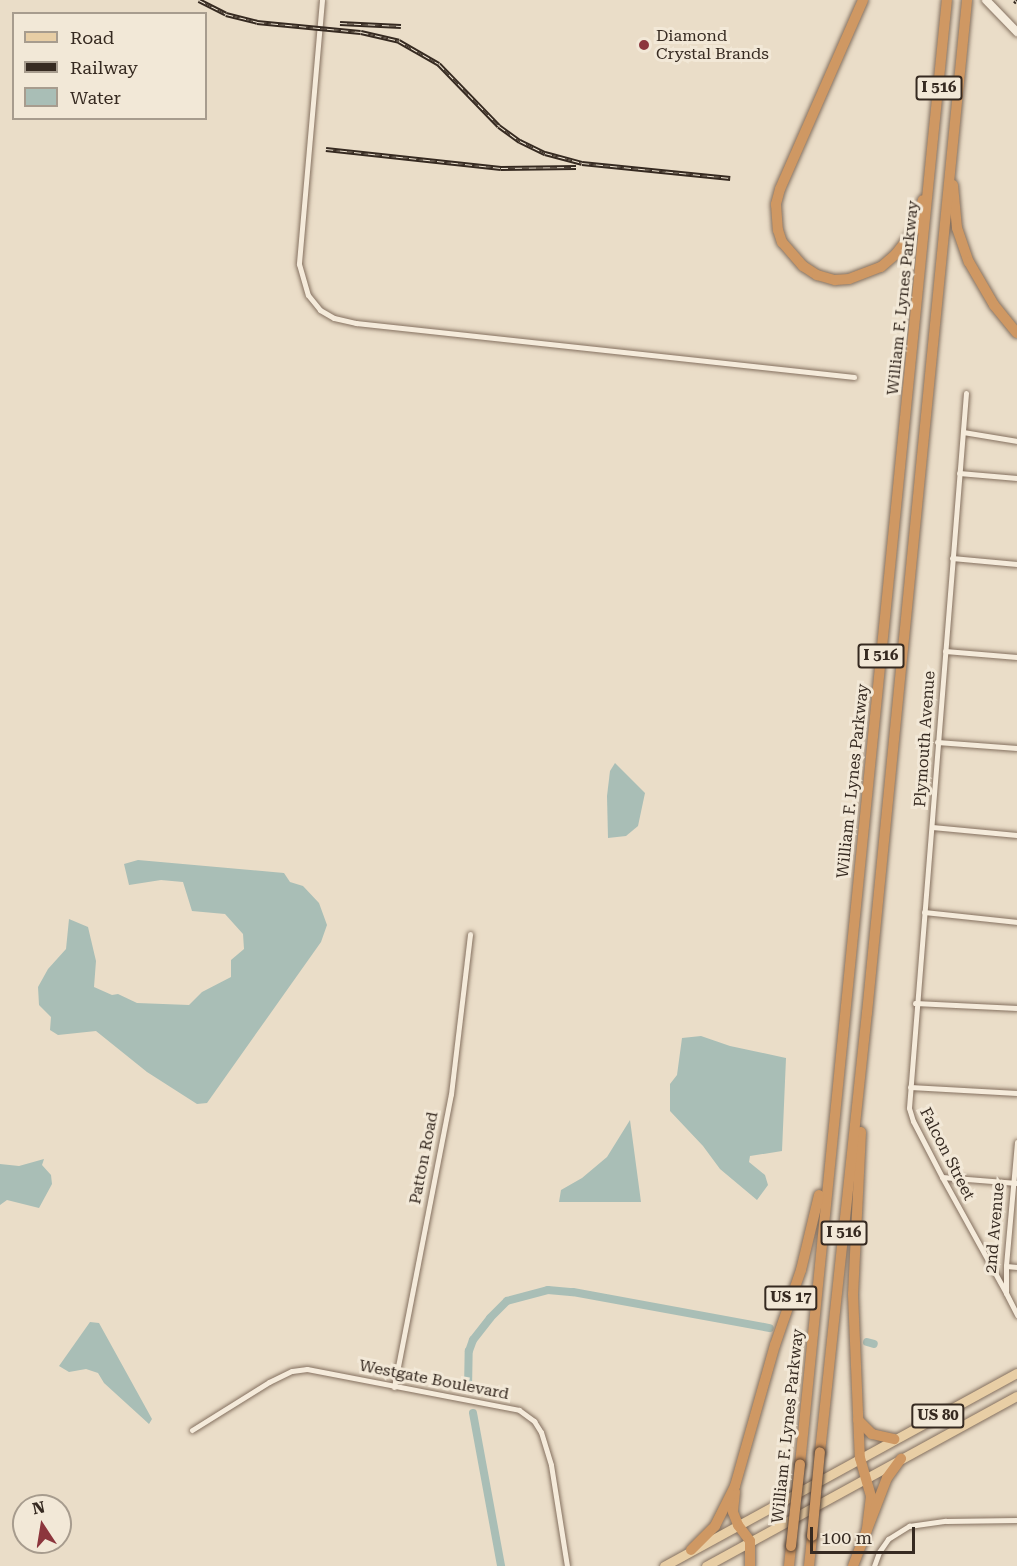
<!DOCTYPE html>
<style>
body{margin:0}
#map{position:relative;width:1017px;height:1566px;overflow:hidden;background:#eaddc8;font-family:"Roboto Serif",serif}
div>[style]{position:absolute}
.water>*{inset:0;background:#a9beb6}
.canal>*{height:8px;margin:-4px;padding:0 4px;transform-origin:4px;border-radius:4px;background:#a9beb6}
.roads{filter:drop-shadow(0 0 2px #84705f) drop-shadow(0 0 2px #84705f)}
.street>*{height:5px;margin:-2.5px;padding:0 2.5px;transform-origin:2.5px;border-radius:2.5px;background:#f5ebdb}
.secondary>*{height:8px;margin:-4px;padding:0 4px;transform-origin:4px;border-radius:4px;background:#f5ebdb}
.primary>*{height:9px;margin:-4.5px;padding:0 4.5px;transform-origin:4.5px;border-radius:4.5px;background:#e8cea5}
.highway>*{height:10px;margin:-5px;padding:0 5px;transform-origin:5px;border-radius:5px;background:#cf9863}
.rail>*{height:4.5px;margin-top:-2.25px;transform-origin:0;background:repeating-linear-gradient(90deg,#f2e8d7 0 7px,#362a21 0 14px);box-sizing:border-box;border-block:2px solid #362a21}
.bridges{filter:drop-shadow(0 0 2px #523f33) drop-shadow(0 0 2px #523f33)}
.highway-bridge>*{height:10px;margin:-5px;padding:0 5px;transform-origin:5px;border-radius:5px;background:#cf9863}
.dots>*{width:16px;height:16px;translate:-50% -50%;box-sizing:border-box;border:3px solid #f2e8d7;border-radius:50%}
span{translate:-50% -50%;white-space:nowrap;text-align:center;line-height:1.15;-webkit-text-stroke:6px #f2e8d7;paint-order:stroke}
.shield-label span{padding:2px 4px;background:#f2e8d7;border:2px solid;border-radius:4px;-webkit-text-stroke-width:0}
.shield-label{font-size:15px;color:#362a21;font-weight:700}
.poi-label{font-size:16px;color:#362a21}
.left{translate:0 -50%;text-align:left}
.street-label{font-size:16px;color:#362a21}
.legend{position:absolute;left:12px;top:12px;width:195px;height:108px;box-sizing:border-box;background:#f2e8d7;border:2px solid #a79c8e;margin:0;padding:8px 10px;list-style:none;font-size:18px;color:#362a21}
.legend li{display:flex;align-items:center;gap:12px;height:30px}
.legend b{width:30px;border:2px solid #a79c8e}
.north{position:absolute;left:12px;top:1494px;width:60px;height:60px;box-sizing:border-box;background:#f2e8d7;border:2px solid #a79c8e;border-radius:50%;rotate:348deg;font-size:16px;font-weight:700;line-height:24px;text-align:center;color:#362a21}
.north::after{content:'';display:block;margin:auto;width:21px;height:27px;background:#8c363d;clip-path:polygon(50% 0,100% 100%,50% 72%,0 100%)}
.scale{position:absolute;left:810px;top:1527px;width:105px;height:27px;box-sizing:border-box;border:3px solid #362a21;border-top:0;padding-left:8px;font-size:18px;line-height:21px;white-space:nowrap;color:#362a21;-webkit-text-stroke:4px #f2e8d7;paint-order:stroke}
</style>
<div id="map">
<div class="water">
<i style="clip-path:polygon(615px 763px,645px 793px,638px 826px,626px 836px,608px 838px,607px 796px,610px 771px)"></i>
<i style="clip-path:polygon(138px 860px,284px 873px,290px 882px,303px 886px,319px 903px,327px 925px,321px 942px,207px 1103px,197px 1104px,147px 1072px,96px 1031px,58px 1035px,50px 1030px,51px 1017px,39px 1005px,38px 987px,48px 969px,66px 949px,69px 919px,88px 927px,96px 961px,94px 987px,112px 995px,118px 994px,137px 1003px,189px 1005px,202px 992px,231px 977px,231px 960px,244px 949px,243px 934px,225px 914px,192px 911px,183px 882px,161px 880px,129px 885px,124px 864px)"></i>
<i style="clip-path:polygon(701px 1036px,730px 1046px,786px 1058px,782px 1151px,750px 1156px,749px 1162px,765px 1175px,768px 1185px,757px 1200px,720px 1169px,703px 1146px,670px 1111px,670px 1084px,677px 1075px,682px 1038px)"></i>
<i style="clip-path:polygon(630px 1120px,641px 1202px,559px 1202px,561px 1190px,582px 1178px,607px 1157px)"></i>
<i style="clip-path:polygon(44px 1159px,42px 1165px,51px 1175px,52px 1184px,39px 1208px,7px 1200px,0 1205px,0 1164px,19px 1166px)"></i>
<i style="clip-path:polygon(90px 1322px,99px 1323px,152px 1419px,149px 1424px,104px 1383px,98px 1373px,86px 1369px,69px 1372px,59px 1366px)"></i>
</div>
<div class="canal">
<i style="left:867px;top:1342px;width:7px;rotate:16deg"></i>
<i style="left:468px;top:1390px;width:39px;rotate:-89deg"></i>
<i style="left:469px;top:1351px;width:12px;rotate:-70deg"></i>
<i style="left:473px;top:1340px;width:28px;rotate:-52deg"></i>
<i style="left:490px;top:1318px;width:24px;rotate:-45deg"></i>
<i style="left:507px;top:1301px;width:42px;rotate:-15deg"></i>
<i style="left:548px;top:1290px;width:25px;rotate:5deg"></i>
<i style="left:573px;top:1292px;width:200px;rotate:10.4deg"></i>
<i style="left:473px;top:1413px;width:156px;rotate:79.6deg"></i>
</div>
<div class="roads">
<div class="street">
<i style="left:322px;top:0;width:265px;rotate:95deg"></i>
<i style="left:299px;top:264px;width:32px;rotate:74deg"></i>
<i style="left:308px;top:295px;width:19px;rotate:51deg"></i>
<i style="left:320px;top:310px;width:16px;rotate:30deg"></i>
<i style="left:334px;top:318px;width:23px;rotate:13deg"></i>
<i style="left:356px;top:323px;width:501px;rotate:6.19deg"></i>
<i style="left:966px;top:393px;width:717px;rotate:94.56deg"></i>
<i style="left:909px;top:1108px;width:14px;rotate:73deg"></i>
<i style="left:913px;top:1121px;width:63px;rotate:62.6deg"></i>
<i style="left:942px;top:1177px;width:132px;rotate:61.1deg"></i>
<i style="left:963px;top:432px;width:55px;rotate:9.5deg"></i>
<i style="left:959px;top:473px;width:58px;rotate:4.9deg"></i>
<i style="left:952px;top:558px;width:65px;rotate:5.3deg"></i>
<i style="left:945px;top:651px;width:72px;rotate:4.8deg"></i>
<i style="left:937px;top:742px;width:80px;rotate:4.3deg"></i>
<i style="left:932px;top:827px;width:85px;rotate:5.4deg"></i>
<i style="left:924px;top:912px;width:94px;rotate:6.1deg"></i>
<i style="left:915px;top:1003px;width:102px;rotate:2.8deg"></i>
<i style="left:910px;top:1087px;width:107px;rotate:3.2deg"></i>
<i style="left:1017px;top:1142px;width:124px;rotate:95.1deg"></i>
<i style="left:1006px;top:1266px;width:27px;rotate:90deg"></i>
<i style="left:1006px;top:1293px;width:25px;rotate:63deg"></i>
<i style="left:942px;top:1177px;width:75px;rotate:4.6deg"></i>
<i style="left:1006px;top:1266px;width:11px;rotate:5deg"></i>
<i style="left:394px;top:1387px;width:298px;rotate:-79deg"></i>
<i style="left:451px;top:1094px;width:161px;rotate:-83.2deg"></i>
<i style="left:192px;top:1430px;width:91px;rotate:-31.9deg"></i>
<i style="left:269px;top:1382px;width:25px;rotate:-26deg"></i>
<i style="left:292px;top:1371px;width:15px;rotate:-8deg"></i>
<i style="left:307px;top:1369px;width:216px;rotate:10.9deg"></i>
<i style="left:519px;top:1410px;width:19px;rotate:36deg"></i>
<i style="left:534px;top:1421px;width:13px;rotate:58deg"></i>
<i style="left:541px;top:1432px;width:34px;rotate:73deg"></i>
<i style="left:551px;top:1465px;width:102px;rotate:81deg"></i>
<i style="left:874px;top:1566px;width:15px;rotate:-70deg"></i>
<i style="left:879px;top:1552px;width:16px;rotate:-55deg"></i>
<i style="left:888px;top:1539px;width:25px;rotate:-32deg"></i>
<i style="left:909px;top:1526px;width:37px;rotate:-8deg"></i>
<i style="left:946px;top:1521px;width:71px;rotate:-0.8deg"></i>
</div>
<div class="secondary">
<i style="left:986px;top:0;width:45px;rotate:45.9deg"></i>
</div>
<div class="primary">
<i style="left:664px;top:1566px;width:402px;rotate:-28.7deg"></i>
<i style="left:706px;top:1566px;width:354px;rotate:-28.7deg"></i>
</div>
<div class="highway">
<i style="left:863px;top:0;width:206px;rotate:113.7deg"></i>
<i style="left:780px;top:189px;width:16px;rotate:105deg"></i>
<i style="left:776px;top:204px;width:26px;rotate:86deg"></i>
<i style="left:778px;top:230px;width:13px;rotate:72deg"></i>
<i style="left:782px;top:242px;width:32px;rotate:49deg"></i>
<i style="left:803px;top:266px;width:17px;rotate:33deg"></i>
<i style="left:817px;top:275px;width:19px;rotate:16deg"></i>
<i style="left:835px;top:280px;width:14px;rotate:-4deg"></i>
<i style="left:849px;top:279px;width:34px;rotate:-21deg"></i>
<i style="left:881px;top:267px;width:18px;rotate:-41deg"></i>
<i style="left:895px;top:255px;width:31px;rotate:-52deg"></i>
<i style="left:914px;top:231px;width:32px;rotate:-74deg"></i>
<i style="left:953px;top:185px;width:43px;rotate:84.7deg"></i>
<i style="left:957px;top:228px;width:36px;rotate:71deg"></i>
<i style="left:969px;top:262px;width:50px;rotate:59.8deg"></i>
<i style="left:994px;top:305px;width:36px;rotate:51deg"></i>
<i style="left:861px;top:1132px;width:162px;rotate:92.8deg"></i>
<i style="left:853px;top:1294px;width:164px;rotate:87.6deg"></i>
<i style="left:860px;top:1458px;width:40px;rotate:74deg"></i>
<i style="left:871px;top:1496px;width:35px;rotate:97deg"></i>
<i style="left:858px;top:1420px;width:20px;rotate:45deg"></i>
<i style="left:872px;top:1434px;width:23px;rotate:13deg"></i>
<i style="left:820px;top:1452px;width:442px;rotate:-83.9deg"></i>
<i style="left:867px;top:1013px;width:1018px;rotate:-84.36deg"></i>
<i style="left:800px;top:1464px;width:1471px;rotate:-84.27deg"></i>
<i style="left:735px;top:1492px;width:20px;rotate:96deg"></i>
<i style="left:733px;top:1512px;width:14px;rotate:69deg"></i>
<i style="left:738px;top:1525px;width:20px;rotate:53deg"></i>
<i style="left:750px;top:1541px;width:25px;rotate:90deg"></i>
<i style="left:691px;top:1550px;width:34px;rotate:-45deg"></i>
<i style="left:715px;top:1526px;width:45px;rotate:-63.4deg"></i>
<i style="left:735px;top:1486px;width:147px;rotate:-74.2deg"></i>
<i style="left:775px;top:1345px;width:79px;rotate:-70.9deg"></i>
<i style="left:801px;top:1270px;width:77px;rotate:-76.5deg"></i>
<i style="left:789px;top:1566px;width:20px;rotate:-84deg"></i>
<i style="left:809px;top:1566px;width:30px;rotate:-84deg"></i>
<i style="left:853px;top:1566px;width:94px;rotate:-68.9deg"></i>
<i style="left:887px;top:1478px;width:24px;rotate:-54deg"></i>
</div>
</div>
<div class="rail">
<i style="left:199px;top:0;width:30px;rotate:27deg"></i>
<i style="left:226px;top:14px;width:32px;rotate:14deg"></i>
<i style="left:257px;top:22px;width:104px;rotate:5.5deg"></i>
<i style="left:361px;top:32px;width:39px;rotate:13deg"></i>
<i style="left:399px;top:41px;width:46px;rotate:29.9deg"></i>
<i style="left:439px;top:64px;width:86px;rotate:45.9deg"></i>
<i style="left:499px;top:126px;width:26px;rotate:36deg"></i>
<i style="left:520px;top:141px;width:28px;rotate:26deg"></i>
<i style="left:545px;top:153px;width:38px;rotate:15deg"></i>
<i style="left:582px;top:163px;width:149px;rotate:5.8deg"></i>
<i style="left:1015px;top:0;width:3px;rotate:45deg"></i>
<i style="left:340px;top:23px;width:61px;rotate:2.8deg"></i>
<i style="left:326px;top:149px;width:176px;rotate:6.2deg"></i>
<i style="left:501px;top:168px;width:75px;rotate:-0.8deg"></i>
</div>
<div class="bridges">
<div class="highway-bridge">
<i style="left:812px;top:1536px;width:84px;rotate:-84.6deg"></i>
<i style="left:791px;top:1546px;width:82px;rotate:-83.7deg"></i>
</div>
</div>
<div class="dots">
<i style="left:644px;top:45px;background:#8c363d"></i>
</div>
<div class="shield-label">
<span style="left:939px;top:88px">I 516</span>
<span style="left:881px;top:656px">I 516</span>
<span style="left:844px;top:1233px">I 516</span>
<span style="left:791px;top:1298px">US 17</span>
<span style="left:938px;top:1416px">US 80</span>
</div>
<div class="poi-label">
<span class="left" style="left:656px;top:45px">Diamond<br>Crystal Brands</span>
</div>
<div class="street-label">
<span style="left:903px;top:298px;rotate:-84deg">William F. Lynes Parkway</span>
<span style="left:925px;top:739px;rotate:-86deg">Plymouth Avenue</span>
<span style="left:853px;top:781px;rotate:-84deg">William F. Lynes Parkway</span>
<span style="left:947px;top:1154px;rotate:63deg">Falcon Street</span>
<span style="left:424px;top:1158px;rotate:-79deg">Patton Road</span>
<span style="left:995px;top:1228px;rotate:-85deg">2nd Avenue</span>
<span style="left:434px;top:1380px;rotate:11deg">Westgate Boulevard</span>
<span style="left:788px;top:1426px;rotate:-84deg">William F. Lynes Parkway</span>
</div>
<ul class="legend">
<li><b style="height:8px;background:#e8cea5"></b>Road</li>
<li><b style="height:8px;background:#362a21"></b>Railway</li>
<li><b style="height:16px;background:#a9beb6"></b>Water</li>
</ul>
<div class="north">N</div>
<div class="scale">100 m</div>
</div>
